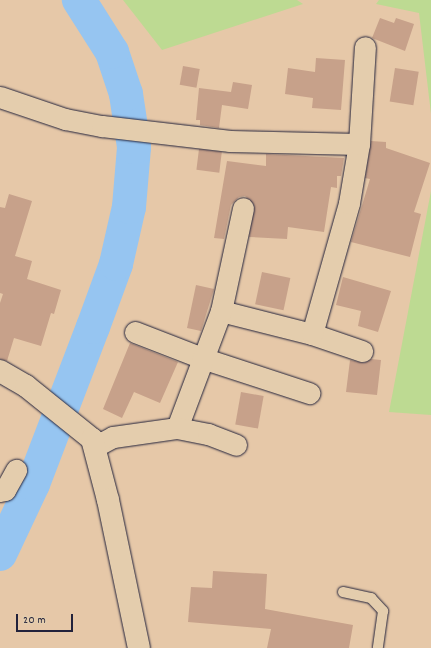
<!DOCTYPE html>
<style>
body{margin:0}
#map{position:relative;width:431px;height:648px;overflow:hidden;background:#e6c8a8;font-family:Dekko,sans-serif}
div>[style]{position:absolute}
.green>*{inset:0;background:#bdda92}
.river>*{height:34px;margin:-17px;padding:0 17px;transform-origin:17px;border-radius:17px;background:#96c5f1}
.building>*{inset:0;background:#c7a18a;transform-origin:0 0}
.roads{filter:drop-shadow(0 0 1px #22223b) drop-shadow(0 0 1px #22223b)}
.service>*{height:10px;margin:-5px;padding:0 5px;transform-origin:5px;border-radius:5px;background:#e4cdad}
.minor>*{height:21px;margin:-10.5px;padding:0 10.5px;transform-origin:10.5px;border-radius:10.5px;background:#e4cdad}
.tertiary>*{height:22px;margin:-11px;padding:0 11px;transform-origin:11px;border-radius:11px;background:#e4cdad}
span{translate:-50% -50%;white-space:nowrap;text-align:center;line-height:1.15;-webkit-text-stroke:3px #e4cdad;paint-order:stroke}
.scale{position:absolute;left:16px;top:614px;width:57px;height:18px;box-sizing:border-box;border:2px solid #22223b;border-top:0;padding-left:5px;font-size:12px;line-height:14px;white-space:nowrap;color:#22223b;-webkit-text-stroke:3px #e4cdad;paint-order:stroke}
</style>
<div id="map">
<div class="green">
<i style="clip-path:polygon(123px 0,297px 0,303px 4px,162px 50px)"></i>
<i style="clip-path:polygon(379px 0,431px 0,431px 114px,419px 13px,376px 4px)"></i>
<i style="clip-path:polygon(431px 191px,431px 415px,389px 412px)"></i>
</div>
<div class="river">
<i style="left:0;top:554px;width:77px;rotate:-64.8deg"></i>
<i style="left:33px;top:484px;width:168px;rotate:-69.1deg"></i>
<i style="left:93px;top:327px;width:67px;rotate:-69.9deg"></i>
<i style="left:116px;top:264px;width:58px;rotate:-77.2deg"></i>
<i style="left:129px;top:207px;width:60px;rotate:-85.2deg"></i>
<i style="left:134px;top:147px;width:54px;rotate:-98.6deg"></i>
<i style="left:126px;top:94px;width:44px;rotate:-108.4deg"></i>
<i style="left:112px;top:52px;width:62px;rotate:-122.4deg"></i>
</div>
<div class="building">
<i style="clip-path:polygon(380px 18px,394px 23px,396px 18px,414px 24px,405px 51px,372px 38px)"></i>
<i style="clip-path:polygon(316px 58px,345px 60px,341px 110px,312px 108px,313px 98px,285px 94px,288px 68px,315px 72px)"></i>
<i style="left:183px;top:66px;width:17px;height:19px;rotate:10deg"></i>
<i style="left:395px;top:68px;width:24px;height:34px;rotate:9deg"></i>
<i style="clip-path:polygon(233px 82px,252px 85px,248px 109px,222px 105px,219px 128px,200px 125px,200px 120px,196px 120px,199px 88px,231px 92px)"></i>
<i style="clip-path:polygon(371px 141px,386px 142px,386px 148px,430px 163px,414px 212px,421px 214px,410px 257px,351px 242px,370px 179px,365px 178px)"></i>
<i style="left:199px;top:149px;width:23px;height:21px;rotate:7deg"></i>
<i style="clip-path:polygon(266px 154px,344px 158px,341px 176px,337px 176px,337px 188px,331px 187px,324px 232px,288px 227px,287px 239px,249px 237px,254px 205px,245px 196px,239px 197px,231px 205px,224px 239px,214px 238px,227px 161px,266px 166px)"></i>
<i style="clip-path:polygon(9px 194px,32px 201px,15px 256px,32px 261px,27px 279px,61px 290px,54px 314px,51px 313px,41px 346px,14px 338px,7px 361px,0 359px,0 303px,3px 294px,0 293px,0 207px,5px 208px)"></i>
<i style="left:262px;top:272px;width:29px;height:33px;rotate:12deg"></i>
<i style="clip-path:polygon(343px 277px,391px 291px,378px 332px,358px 326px,361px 311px,336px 305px)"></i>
<i style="clip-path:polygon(196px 285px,214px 289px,201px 331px,187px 328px)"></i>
<i style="clip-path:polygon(130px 343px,178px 362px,160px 403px,134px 392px,122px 418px,103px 409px)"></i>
<i style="clip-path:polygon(371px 359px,381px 360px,377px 395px,346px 392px,350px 360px,364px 363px)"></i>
<i style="left:241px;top:392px;width:23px;height:33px;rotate:10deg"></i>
<i style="clip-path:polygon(213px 571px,267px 574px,265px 609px,353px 625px,349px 648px,267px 648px,271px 629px,188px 622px,191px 587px,212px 588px)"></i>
</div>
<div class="roads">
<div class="service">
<i style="left:343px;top:592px;width:29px;rotate:12deg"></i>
<i style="left:371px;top:598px;width:18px;rotate:47deg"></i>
<i style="left:383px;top:611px;width:37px;rotate:98deg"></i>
</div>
<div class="minor">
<i style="left:0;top:97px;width:69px;rotate:18.7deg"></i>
<i style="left:65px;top:119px;width:38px;rotate:11deg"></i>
<i style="left:102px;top:126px;width:129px;rotate:6.7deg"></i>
<i style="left:230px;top:141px;width:129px;rotate:1.3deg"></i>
<i style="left:221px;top:311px;width:94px;rotate:14.2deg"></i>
<i style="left:312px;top:334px;width:53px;rotate:18.8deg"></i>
<i style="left:135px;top:332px;width:72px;rotate:21.2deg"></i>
<i style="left:202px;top:358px;width:113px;rotate:18.1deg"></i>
<i style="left:312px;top:334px;width:136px;rotate:-74.2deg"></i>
<i style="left:349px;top:203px;width:60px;rotate:-80.4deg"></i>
<i style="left:359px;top:144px;width:97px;rotate:-86.5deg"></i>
<i style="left:177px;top:428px;width:125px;rotate:-69.4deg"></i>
<i style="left:221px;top:311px;width:105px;rotate:-77.9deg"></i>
<i style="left:96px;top:446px;width:19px;rotate:-28deg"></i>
<i style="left:113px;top:437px;width:65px;rotate:-8deg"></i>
<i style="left:177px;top:428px;width:32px;rotate:11deg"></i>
<i style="left:208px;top:434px;width:30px;rotate:21deg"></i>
<i style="left:0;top:491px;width:5px;rotate:-11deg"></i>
<i style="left:5px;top:490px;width:23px;rotate:-61deg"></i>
</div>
<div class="tertiary">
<i style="left:0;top:371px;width:30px;rotate:30deg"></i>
<i style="left:26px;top:386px;width:85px;rotate:38.8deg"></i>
<i style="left:92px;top:439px;width:63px;rotate:75.3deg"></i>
<i style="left:108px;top:500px;width:151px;rotate:78.2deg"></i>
</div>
</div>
<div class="scale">20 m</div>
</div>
